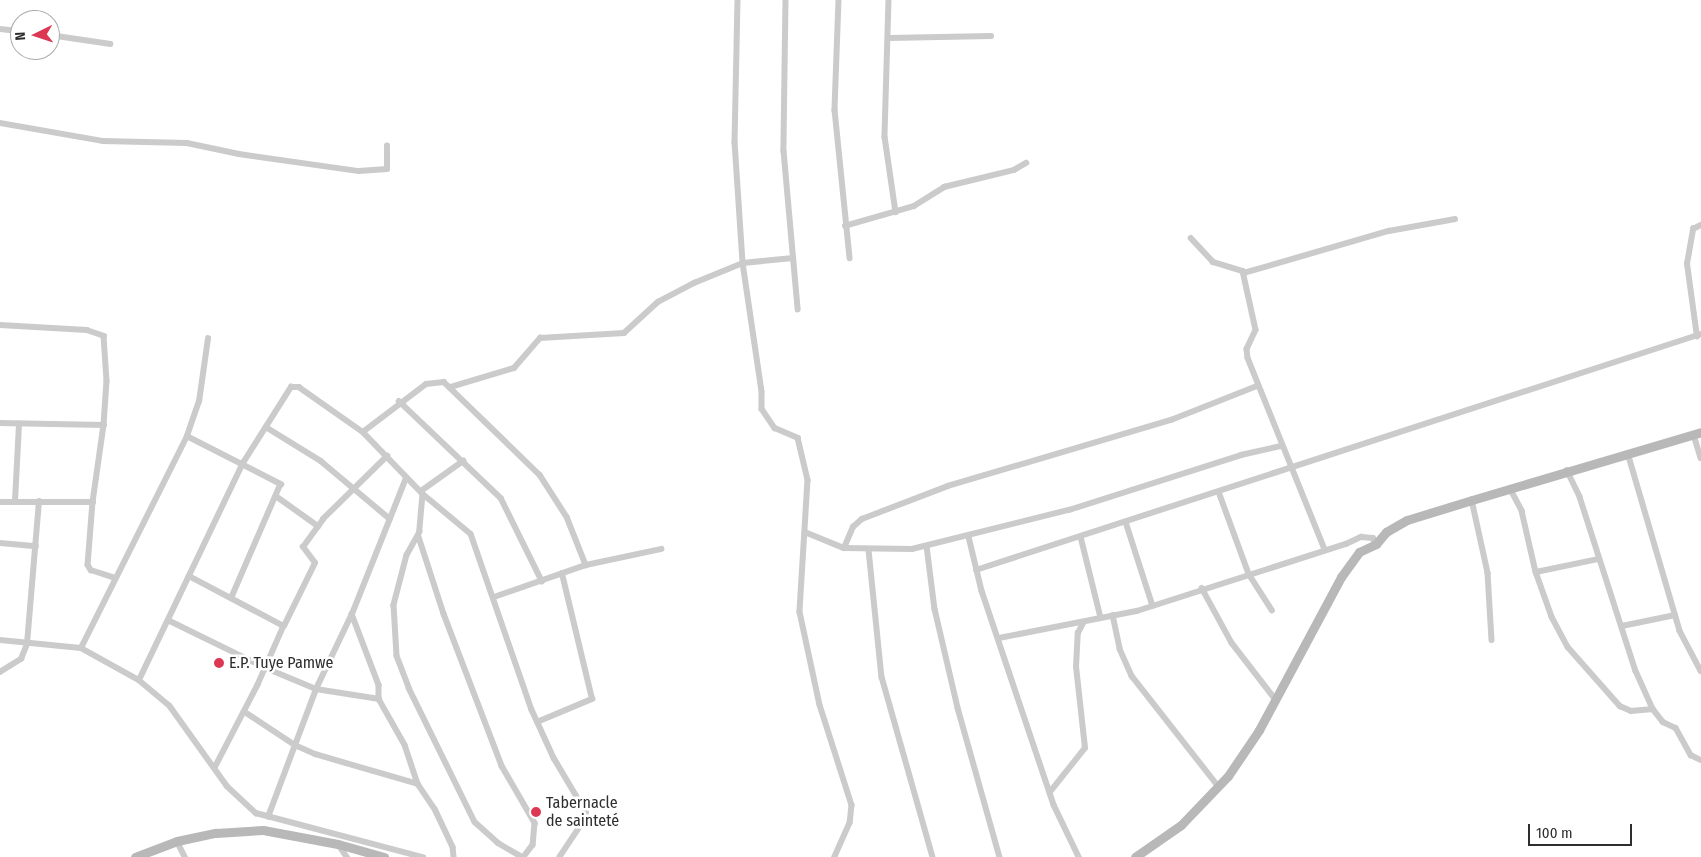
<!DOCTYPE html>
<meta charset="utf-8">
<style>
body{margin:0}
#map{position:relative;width:1701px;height:857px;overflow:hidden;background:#fff;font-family:"Fira Sans Condensed",sans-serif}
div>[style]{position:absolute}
.street>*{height:5.5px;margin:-2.75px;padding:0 2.75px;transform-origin:2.75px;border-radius:2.75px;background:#cbcbcb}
.secondary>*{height:9px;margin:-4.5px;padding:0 4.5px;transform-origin:4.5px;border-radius:4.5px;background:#b8b8b8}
.dots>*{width:14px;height:14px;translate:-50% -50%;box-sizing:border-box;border:2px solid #fff;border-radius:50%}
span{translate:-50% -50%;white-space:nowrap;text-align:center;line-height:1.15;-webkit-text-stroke:5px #fff;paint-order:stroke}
.poi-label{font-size:16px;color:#2e2e2e}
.left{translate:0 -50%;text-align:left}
.north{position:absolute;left:10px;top:10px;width:50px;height:50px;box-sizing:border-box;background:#fff;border:1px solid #ababab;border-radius:50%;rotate:266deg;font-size:14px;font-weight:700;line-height:20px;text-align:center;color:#2e2e2e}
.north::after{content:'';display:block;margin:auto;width:18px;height:22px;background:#dc3854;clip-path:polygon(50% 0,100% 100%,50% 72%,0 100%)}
.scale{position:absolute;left:1528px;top:824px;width:104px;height:22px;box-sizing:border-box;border:2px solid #2e2e2e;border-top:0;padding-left:6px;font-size:15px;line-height:18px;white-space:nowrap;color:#2e2e2e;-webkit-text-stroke:4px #fff;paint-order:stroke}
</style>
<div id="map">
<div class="street">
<i style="left:738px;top:0;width:142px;rotate:91.2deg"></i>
<i style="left:735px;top:142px;width:121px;rotate:86.2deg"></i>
<i style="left:743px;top:263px;width:130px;rotate:81.6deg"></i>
<i style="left:762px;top:392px;width:17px;rotate:90deg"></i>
<i style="left:762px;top:409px;width:23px;rotate:56deg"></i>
<i style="left:775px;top:428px;width:25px;rotate:23deg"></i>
<i style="left:798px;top:438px;width:43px;rotate:76.6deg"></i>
<i style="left:808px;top:480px;width:132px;rotate:93.5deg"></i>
<i style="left:800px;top:612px;width:95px;rotate:77.9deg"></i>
<i style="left:820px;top:705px;width:105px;rotate:72.3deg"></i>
<i style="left:852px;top:805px;width:18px;rotate:96deg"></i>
<i style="left:850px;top:823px;width:37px;rotate:114deg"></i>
<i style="left:786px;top:0;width:151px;rotate:90.8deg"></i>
<i style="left:784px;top:151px;width:159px;rotate:84.9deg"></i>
<i style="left:839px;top:0;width:110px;rotate:92.1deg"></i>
<i style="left:835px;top:110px;width:149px;rotate:84.2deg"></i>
<i style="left:889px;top:0;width:137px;rotate:91.7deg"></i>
<i style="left:885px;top:137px;width:76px;rotate:81.7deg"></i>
<i style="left:0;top:29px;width:20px;rotate:6deg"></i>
<i style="left:50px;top:35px;width:61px;rotate:8.5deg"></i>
<i style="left:889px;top:38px;width:102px;rotate:-1.1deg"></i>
<i style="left:0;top:123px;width:105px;rotate:9.9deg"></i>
<i style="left:103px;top:141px;width:84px;rotate:1.4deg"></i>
<i style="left:187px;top:143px;width:53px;rotate:11.9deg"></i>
<i style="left:239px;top:154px;width:121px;rotate:8.1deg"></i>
<i style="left:359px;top:171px;width:28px;rotate:-4deg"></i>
<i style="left:387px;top:169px;width:23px;rotate:-90deg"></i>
<i style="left:845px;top:226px;width:72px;rotate:-16.2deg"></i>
<i style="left:914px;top:206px;width:36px;rotate:-32deg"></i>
<i style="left:944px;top:187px;width:72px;rotate:-13.7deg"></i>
<i style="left:1014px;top:170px;width:14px;rotate:-30deg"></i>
<i style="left:1191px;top:238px;width:33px;rotate:47deg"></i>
<i style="left:1213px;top:262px;width:31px;rotate:17deg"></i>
<i style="left:1243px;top:271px;width:60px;rotate:77.6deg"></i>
<i style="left:1256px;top:330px;width:21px;rotate:115deg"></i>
<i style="left:1247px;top:349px;width:9px;rotate:84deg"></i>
<i style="left:1248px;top:358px;width:207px;rotate:68.1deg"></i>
<i style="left:1244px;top:273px;width:151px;rotate:-16.2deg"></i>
<i style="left:1389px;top:231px;width:67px;rotate:-10.3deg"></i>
<i style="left:0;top:325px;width:87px;rotate:3.3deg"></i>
<i style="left:87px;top:330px;width:18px;rotate:19deg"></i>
<i style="left:104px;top:336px;width:45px;rotate:86.2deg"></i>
<i style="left:107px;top:381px;width:44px;rotate:93.9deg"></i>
<i style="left:104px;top:425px;width:78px;rotate:98.1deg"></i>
<i style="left:93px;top:502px;width:63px;rotate:94.5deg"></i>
<i style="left:88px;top:565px;width:6px;rotate:59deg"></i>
<i style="left:91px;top:570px;width:25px;rotate:18deg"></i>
<i style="left:1697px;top:337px;width:74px;rotate:-97.8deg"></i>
<i style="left:1687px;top:264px;width:36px;rotate:-80deg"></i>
<i style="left:1693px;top:229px;width:9px;rotate:-27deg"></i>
<i style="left:451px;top:387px;width:66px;rotate:-16.8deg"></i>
<i style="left:514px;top:368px;width:40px;rotate:-49deg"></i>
<i style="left:540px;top:338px;width:84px;rotate:-3.4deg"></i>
<i style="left:624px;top:333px;width:46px;rotate:-42.4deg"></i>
<i style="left:658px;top:302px;width:41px;rotate:-27.8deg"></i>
<i style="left:694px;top:283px;width:53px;rotate:-22.2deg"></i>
<i style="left:743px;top:263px;width:50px;rotate:-5.7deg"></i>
<i style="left:399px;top:401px;width:141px;rotate:43.6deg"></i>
<i style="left:501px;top:498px;width:93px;rotate:63.7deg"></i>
<i style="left:0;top:423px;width:104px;rotate:1.1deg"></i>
<i style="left:266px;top:427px;width:65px;rotate:31.7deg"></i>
<i style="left:321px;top:461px;width:90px;rotate:40deg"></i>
<i style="left:363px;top:432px;width:79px;rotate:-37.3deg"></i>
<i style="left:426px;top:384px;width:18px;rotate:-6deg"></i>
<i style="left:444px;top:382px;width:134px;rotate:44.1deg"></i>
<i style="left:540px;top:475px;width:50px;rotate:57.3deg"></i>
<i style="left:567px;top:517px;width:52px;rotate:68.4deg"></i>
<i style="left:1694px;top:435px;width:24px;rotate:73deg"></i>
<i style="left:187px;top:436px;width:106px;rotate:27.1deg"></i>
<i style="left:281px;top:484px;width:123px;rotate:113.4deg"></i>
<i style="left:1628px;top:453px;width:185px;rotate:73.7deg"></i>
<i style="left:1680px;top:631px;width:45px;rotate:62.3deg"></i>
<i style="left:1567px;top:470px;width:30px;rotate:64deg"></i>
<i style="left:1580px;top:497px;width:183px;rotate:72.2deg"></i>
<i style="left:1636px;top:671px;width:42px;rotate:65.9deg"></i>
<i style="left:1653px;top:709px;width:16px;rotate:52deg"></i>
<i style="left:1663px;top:722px;width:14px;rotate:25deg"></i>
<i style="left:1676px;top:728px;width:31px;rotate:61deg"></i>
<i style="left:1691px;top:755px;width:11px;rotate:27deg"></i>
<i style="left:1510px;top:488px;width:26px;rotate:62deg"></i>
<i style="left:1522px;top:511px;width:63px;rotate:77.1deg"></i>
<i style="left:1536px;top:572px;width:48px;rotate:70.4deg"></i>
<i style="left:1552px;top:617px;width:34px;rotate:62deg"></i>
<i style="left:1568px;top:647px;width:79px;rotate:48.6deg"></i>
<i style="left:1620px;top:706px;width:12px;rotate:24deg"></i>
<i style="left:1631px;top:711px;width:22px;rotate:-5deg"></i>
<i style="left:421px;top:491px;width:52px;rotate:-35.5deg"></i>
<i style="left:1219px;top:492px;width:87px;rotate:69.9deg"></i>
<i style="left:1249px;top:574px;width:43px;rotate:57.4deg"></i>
<i style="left:423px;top:494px;width:38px;rotate:95deg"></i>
<i style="left:420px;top:532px;width:26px;rotate:119deg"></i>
<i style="left:407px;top:555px;width:52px;rotate:104.6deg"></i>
<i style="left:394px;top:605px;width:51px;rotate:86.6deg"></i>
<i style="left:397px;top:656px;width:34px;rotate:69deg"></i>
<i style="left:409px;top:688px;width:149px;rotate:63.8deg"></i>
<i style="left:475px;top:822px;width:31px;rotate:42deg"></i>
<i style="left:498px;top:843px;width:28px;rotate:30deg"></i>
<i style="left:276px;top:496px;width:52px;rotate:35.5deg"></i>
<i style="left:1472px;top:500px;width:75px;rotate:77.6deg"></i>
<i style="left:1488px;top:573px;width:67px;rotate:86.6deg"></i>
<i style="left:15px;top:501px;width:77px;rotate:-87deg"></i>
<i style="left:0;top:502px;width:93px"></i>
<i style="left:1126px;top:522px;width:88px;rotate:72.2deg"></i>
<i style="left:805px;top:532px;width:42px;rotate:22.3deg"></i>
<i style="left:844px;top:548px;width:68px;rotate:0.8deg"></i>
<i style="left:912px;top:549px;width:162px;rotate:-14deg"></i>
<i style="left:1069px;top:510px;width:181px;rotate:-17.7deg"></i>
<i style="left:1241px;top:455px;width:41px;rotate:-12.7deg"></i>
<i style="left:419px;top:537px;width:81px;rotate:72deg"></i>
<i style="left:444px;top:614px;width:163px;rotate:69.1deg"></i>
<i style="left:502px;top:766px;width:66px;rotate:59.9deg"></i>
<i style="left:535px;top:823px;width:22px;rotate:95deg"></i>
<i style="left:533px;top:845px;width:15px;rotate:127deg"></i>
<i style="left:969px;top:537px;width:56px;rotate:76.5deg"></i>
<i style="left:982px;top:591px;width:226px;rotate:71.4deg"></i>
<i style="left:1054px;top:805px;width:58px;rotate:64.3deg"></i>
<i style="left:1081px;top:537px;width:83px;rotate:76.1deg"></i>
<i style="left:0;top:543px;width:36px;rotate:5deg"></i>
<i style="left:927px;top:546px;width:64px;rotate:82.8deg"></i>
<i style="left:935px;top:609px;width:102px;rotate:76.9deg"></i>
<i style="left:958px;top:708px;width:155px;rotate:74.3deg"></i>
<i style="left:844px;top:548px;width:23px;rotate:-67deg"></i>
<i style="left:853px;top:527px;width:12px;rotate:-42deg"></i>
<i style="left:862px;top:519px;width:92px;rotate:-21deg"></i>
<i style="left:948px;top:486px;width:233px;rotate:-16.5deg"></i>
<i style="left:1171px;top:420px;width:92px;rotate:-21.6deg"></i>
<i style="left:869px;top:550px;width:128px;rotate:84.2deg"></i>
<i style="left:882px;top:677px;width:187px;rotate:74.2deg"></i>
<i style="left:976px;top:570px;width:762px;rotate:-18.03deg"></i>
<i style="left:1536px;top:572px;width:64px;rotate:-11.7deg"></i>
<i style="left:189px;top:576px;width:107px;rotate:27.8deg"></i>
<i style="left:284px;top:626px;width:64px;rotate:113.8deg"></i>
<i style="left:258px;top:685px;width:93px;rotate:117.4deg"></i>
<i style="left:1202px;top:588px;width:63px;rotate:61.4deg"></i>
<i style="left:1232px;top:643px;width:72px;rotate:52.3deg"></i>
<i style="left:494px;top:597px;width:97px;rotate:-19.2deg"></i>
<i style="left:586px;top:565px;width:77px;rotate:-12deg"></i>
<i style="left:352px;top:614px;width:76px;rotate:69.2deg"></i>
<i style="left:379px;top:685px;width:14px;rotate:90deg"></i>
<i style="left:379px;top:699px;width:53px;rotate:60.5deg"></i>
<i style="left:405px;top:745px;width:41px;rotate:71.6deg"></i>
<i style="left:418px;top:784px;width:30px;rotate:56deg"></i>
<i style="left:435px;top:809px;width:42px;rotate:64.7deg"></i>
<i style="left:453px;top:847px;width:10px;rotate:84deg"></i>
<i style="left:1113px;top:615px;width:35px;rotate:78deg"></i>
<i style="left:1120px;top:649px;width:30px;rotate:66deg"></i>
<i style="left:1132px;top:676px;width:141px;rotate:51.9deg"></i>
<i style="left:168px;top:620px;width:109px;rotate:26.1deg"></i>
<i style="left:266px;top:668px;width:54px;rotate:22.8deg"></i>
<i style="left:316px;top:689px;width:64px;rotate:9deg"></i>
<i style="left:284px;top:626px;width:70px;rotate:-63.8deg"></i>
<i style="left:315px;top:563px;width:20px;rotate:-127deg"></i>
<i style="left:303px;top:547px;width:34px;rotate:-54deg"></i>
<i style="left:323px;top:519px;width:90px;rotate:-44.5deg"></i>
<i style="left:1622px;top:626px;width:54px;rotate:-11.7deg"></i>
<i style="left:999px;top:638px;width:141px;rotate:-11.1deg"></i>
<i style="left:1137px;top:611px;width:219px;rotate:-17.8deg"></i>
<i style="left:1346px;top:544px;width:17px;rotate:-25deg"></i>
<i style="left:1361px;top:537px;width:12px;rotate:5deg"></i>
<i style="left:1373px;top:538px;width:7px;rotate:63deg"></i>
<i style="left:0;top:640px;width:81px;rotate:5.6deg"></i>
<i style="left:81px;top:648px;width:66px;rotate:28.9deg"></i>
<i style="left:139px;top:680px;width:40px;rotate:40deg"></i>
<i style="left:170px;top:706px;width:98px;rotate:54.5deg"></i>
<i style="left:227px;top:786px;width:40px;rotate:43deg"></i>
<i style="left:256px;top:813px;width:173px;rotate:14.8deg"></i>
<i style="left:81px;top:648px;width:237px;rotate:-63.4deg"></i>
<i style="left:187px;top:436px;width:36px;rotate:-71deg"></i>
<i style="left:199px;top:402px;width:64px;rotate:-81.9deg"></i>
<i style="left:0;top:672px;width:25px;rotate:-32deg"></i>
<i style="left:21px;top:659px;width:16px;rotate:-68deg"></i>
<i style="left:27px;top:644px;width:143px;rotate:-85.2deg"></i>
<i style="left:139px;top:680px;width:241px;rotate:-64.4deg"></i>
<i style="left:243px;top:463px;width:90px;rotate:-57.7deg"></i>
<i style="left:291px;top:387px;width:8px"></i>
<i style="left:299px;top:387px;width:78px;rotate:35.1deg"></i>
<i style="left:363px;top:432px;width:86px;rotate:45.9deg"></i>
<i style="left:423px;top:494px;width:62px;rotate:39.8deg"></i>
<i style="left:471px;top:534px;width:186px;rotate:70.9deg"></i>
<i style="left:532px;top:710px;width:53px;rotate:65.4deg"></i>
<i style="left:554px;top:758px;width:63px;rotate:59.3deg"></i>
<i style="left:586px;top:812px;width:9px;rotate:103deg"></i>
<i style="left:584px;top:821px;width:43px;rotate:123.7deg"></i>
<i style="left:245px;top:712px;width:60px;rotate:33.4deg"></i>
<i style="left:295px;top:745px;width:22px;rotate:24deg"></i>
<i style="left:315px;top:754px;width:107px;rotate:16.2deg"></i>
<i style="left:537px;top:722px;width:60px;rotate:-22.7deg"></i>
<i style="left:592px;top:699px;width:129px;rotate:-103.5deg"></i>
<i style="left:1050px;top:792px;width:56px;rotate:-51.5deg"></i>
<i style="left:1085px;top:748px;width:81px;rotate:-96.3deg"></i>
<i style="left:1076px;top:667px;width:34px;rotate:-87deg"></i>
<i style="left:1078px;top:633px;width:11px;rotate:-63deg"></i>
<i style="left:268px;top:817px;width:137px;rotate:-69.4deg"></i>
<i style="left:316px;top:689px;width:83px;rotate:-64.4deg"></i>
<i style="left:352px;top:614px;width:146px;rotate:-68.3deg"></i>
<i style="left:177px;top:841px;width:18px;rotate:63deg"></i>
<i style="left:338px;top:844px;width:16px;rotate:55deg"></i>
</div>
<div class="secondary">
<i style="left:135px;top:857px;width:45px;rotate:-20.9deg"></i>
<i style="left:177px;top:841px;width:40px;rotate:-12deg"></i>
<i style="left:216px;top:833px;width:47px;rotate:-3.7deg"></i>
<i style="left:263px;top:830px;width:76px;rotate:10.6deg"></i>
<i style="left:338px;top:844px;width:48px;rotate:15.8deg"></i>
<i style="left:1135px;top:857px;width:56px;rotate:-34.8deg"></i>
<i style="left:1181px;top:825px;width:68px;rotate:-46.2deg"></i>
<i style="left:1228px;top:776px;width:55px;rotate:-56deg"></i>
<i style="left:1259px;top:730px;width:174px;rotate:-61.8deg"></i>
<i style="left:1341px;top:577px;width:31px;rotate:-54deg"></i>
<i style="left:1359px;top:552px;width:19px;rotate:-25deg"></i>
<i style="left:1376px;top:544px;width:16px;rotate:-50deg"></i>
<i style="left:1386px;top:532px;width:24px;rotate:-30deg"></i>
<i style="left:1407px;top:520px;width:68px;rotate:-17.1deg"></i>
<i style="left:1472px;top:500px;width:239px;rotate:-16.5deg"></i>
</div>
<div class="dots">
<i style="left:219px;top:663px;background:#dc3854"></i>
<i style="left:536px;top:812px;background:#dc3854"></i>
</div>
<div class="poi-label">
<span class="left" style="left:229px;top:663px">E.P. Tuye Pamwe</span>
<span class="left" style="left:546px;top:812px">Tabernacle<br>de sainteté</span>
</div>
<div class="north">N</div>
<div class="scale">100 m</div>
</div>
